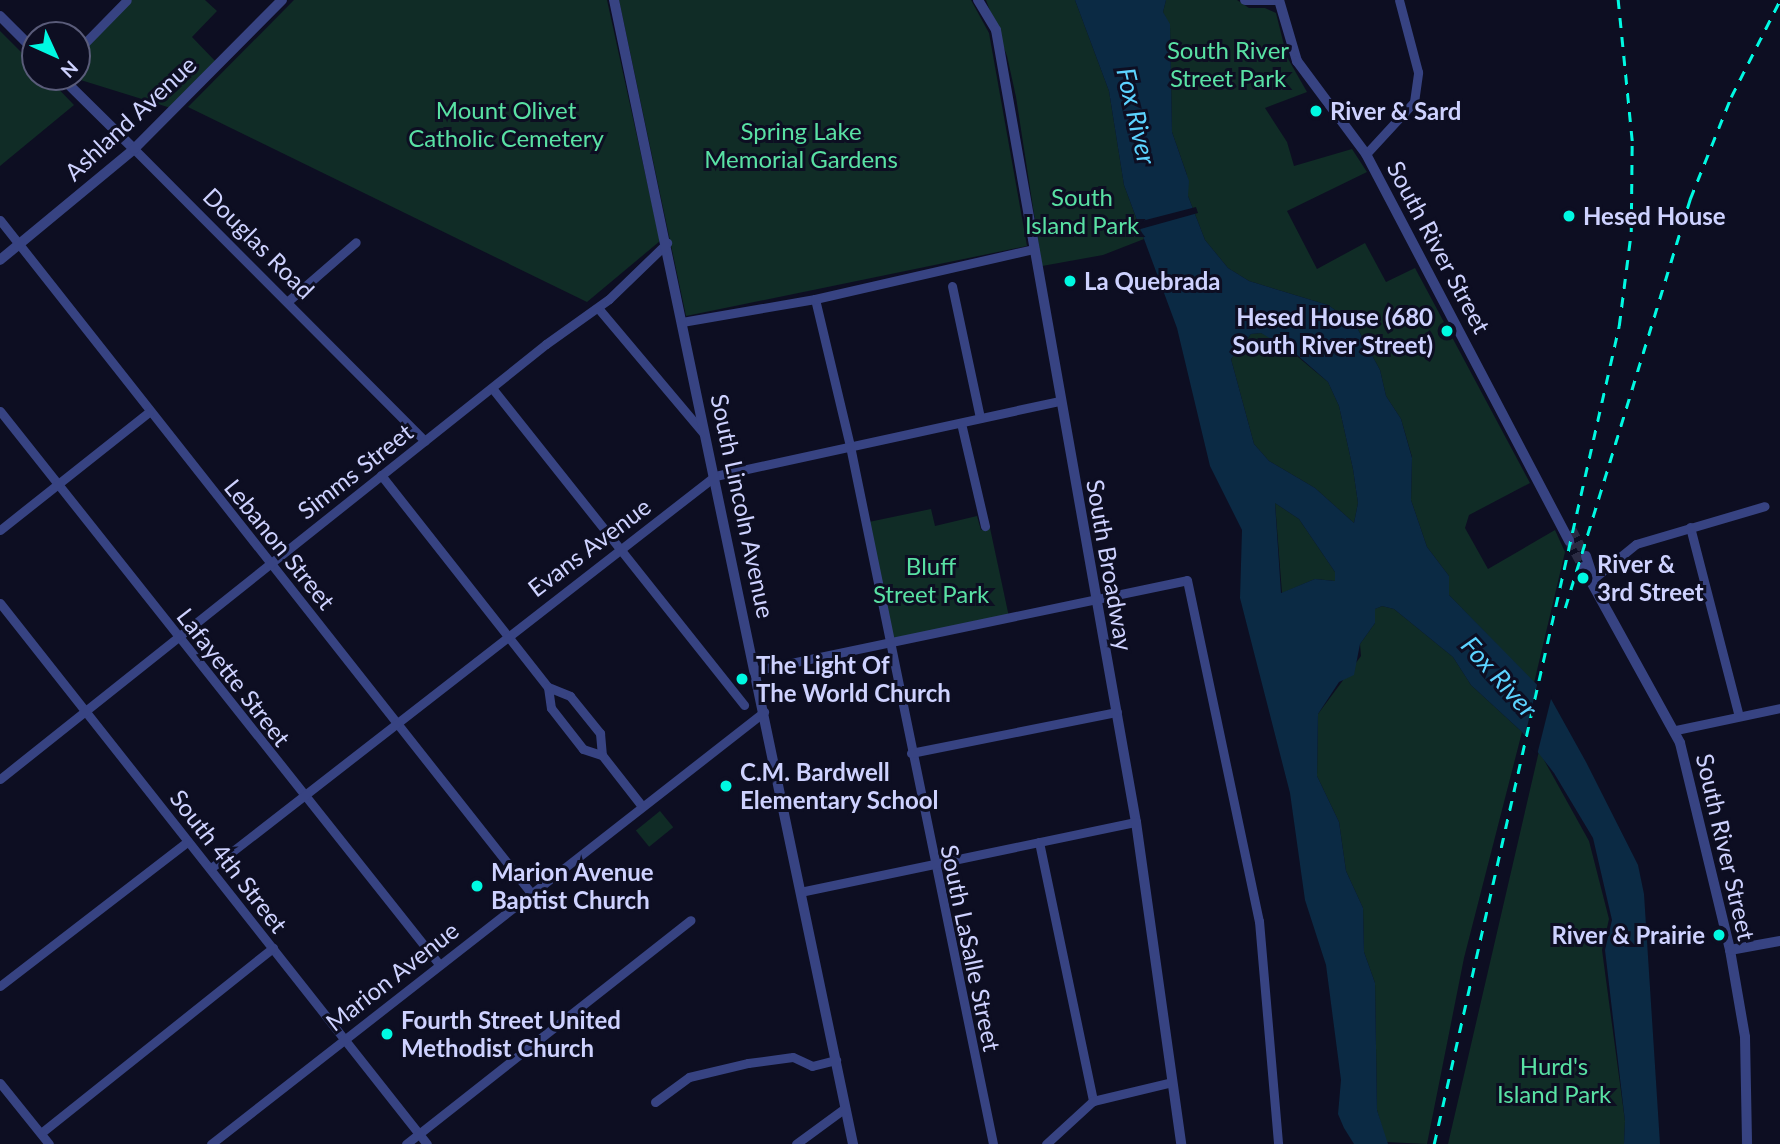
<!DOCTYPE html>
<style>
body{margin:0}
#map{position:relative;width:1780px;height:1144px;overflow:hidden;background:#0d0e22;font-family:Lato,sans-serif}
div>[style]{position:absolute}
.green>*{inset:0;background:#102c26;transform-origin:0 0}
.water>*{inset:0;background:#0b2a44}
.pier>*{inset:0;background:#0d0e22}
.minor-tunnel>*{height:9px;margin-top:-4.5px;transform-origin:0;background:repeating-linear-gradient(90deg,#2a2b43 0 9px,transparent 0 13.5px)}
.minor>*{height:9px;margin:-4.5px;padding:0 4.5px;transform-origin:4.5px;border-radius:4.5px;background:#374382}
.tertiary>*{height:10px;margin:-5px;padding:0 5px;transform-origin:5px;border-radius:5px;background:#374382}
.rail>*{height:2.5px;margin-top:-1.25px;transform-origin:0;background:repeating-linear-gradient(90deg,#00f9e2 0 10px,transparent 0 19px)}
.dots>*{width:19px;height:19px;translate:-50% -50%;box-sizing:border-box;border:4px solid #0d0e22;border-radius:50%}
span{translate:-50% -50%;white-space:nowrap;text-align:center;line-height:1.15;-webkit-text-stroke:6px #0d0e22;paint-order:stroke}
.park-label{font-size:24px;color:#59e1a4}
.poi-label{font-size:24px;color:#ced2ff;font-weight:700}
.left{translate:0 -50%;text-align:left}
.right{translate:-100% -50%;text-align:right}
.street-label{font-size:24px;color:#ced2ff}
.water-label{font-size:26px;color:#5cd3ff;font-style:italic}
.north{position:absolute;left:21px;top:21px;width:70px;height:70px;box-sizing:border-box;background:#0d0e22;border:2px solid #5a5c7a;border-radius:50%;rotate:135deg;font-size:19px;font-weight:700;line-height:28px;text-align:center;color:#ced2ff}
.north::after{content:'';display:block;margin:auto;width:24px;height:32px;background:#00f9e2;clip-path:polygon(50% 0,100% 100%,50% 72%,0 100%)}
</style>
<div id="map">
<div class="green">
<i style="clip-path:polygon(128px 0,205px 0,217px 11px,192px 37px,218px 64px,174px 109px,71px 77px,77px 77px,77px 51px)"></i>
<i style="clip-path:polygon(294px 0,607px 0,660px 241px,587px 302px,188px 107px)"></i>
<i style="clip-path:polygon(619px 0,971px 0,989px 33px,1027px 246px,686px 316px)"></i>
<i style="clip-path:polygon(986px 0,1075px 0,1109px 91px,1124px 185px,1144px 239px,1103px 255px,1042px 266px,1016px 97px,1007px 56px)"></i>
<i style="clip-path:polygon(1166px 0,1237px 0,1249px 8px,1265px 8px,1276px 13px,1287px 57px,1307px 92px,1265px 108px,1287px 142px,1294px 166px,1352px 149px,1367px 172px,1287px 211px,1317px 269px,1365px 243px,1386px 282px,1415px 268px,1530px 483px,1469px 515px,1465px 528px,1488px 569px,1555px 530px,1565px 552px,1534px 683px,1449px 595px,1449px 576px,1427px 547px,1411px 500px,1412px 457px,1401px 419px,1386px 396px,1380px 370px,1355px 324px,1328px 305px,1249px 281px,1228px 268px,1205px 240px,1188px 196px,1187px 175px,1172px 132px,1170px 27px,1163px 12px)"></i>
<i style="clip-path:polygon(0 31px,35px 66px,35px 77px,47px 77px,74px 105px,0 166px)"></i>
<i style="clip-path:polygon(1261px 333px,1280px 342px,1328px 382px,1339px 406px,1353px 469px,1358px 503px,1354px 523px,1315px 488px,1269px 461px,1254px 444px,1231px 359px,1251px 334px)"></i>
<i style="clip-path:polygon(1275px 503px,1299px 519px,1335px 572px,1335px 581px,1315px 579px,1282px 593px)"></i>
<i style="clip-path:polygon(931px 509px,935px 526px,977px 516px,981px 530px,990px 528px,1009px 617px,888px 644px,864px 523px)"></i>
<i style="clip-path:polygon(1382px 606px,1394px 609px,1453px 657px,1471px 685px,1522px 732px,1464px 958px,1427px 1144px,1386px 1142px,1377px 1110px,1375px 983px,1364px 952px,1363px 908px,1346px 871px,1339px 822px,1317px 776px,1318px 714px,1361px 656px,1360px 644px,1375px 623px,1375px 609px)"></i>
<i style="clip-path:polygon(1539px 751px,1589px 841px,1609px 919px,1602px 950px,1625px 1121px,1624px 1144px,1448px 1144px)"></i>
<i style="left:660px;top:811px;width:21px;height:31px;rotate:51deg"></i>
</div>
<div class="water">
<i style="clip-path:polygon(evenodd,1075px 0,1166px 0,1163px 12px,1170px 24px,1172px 132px,1189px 181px,1188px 196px,1205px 240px,1228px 268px,1249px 281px,1328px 305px,1355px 324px,1380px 370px,1386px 396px,1401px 419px,1412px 458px,1411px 500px,1427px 547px,1449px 576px,1449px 595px,1551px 699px,1586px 762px,1638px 865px,1644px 894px,1660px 1144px,1624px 1144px,1625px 1121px,1605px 950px,1612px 920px,1593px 838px,1554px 773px,1522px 732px,1471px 685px,1453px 657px,1394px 609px,1382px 606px,1375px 609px,1375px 623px,1360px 644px,1354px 675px,1339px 682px,1318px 714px,1317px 776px,1339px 822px,1346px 871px,1363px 908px,1364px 952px,1375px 983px,1377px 1110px,1388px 1144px,1354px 1144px,1344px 1128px,1338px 1114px,1341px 1080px,1326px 965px,1305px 900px,1290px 793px,1240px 598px,1242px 530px,1210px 466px,1177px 328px,1124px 185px,1109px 91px,1075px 0,1261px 333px,1296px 354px,1328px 382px,1339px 406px,1353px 469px,1358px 503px,1354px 523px,1315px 488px,1269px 461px,1254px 444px,1231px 359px,1251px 334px,1261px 333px,1075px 0,1275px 503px,1299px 519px,1335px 572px,1335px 581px,1315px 579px,1281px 593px,1275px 503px)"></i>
</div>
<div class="pier">
<i style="clip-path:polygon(1196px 207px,1198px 213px,1137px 230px,1134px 223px)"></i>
<i style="clip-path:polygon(1538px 681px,1552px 695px,1537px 755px,1524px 740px)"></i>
</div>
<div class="minor-tunnel">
<i style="left:1572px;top:529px;width:30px;rotate:63deg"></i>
<i style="left:1569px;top:541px;width:30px;rotate:62deg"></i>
</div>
<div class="minor">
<i style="left:77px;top:51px;width:71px;rotate:-45.6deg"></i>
<i style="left:134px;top:149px;width:412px;rotate:45.1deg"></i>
<i style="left:1366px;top:154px;width:71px;rotate:-47.3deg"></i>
<i style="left:1414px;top:102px;width:30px;rotate:-82deg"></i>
<i style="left:1418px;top:72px;width:74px;rotate:-104.8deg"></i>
<i style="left:0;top:220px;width:857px;rotate:51.73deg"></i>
<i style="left:952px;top:286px;width:135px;rotate:78deg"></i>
<i style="left:815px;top:299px;width:151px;rotate:76.6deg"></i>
<i style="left:850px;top:446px;width:712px;rotate:78.42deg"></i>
<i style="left:287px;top:302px;width:91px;rotate:-41deg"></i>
<i style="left:598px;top:308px;width:165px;rotate:49.9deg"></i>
<i style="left:682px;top:322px;width:135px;rotate:-9.8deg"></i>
<i style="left:815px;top:299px;width:225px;rotate:-12.9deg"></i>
<i style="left:492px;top:388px;width:405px;rotate:51.5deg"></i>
<i style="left:0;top:411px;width:706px;rotate:51.56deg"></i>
<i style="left:961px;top:423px;width:106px;rotate:76.9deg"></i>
<i style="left:381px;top:475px;width:270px;rotate:51.8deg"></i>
<i style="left:548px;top:687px;width:24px;rotate:22deg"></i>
<i style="left:570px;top:696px;width:48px;rotate:51deg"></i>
<i style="left:600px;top:733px;width:22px;rotate:85deg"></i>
<i style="left:602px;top:755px;width:63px;rotate:52deg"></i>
<i style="left:1690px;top:527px;width:195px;rotate:75.5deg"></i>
<i style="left:0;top:530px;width:190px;rotate:-38.4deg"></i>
<i style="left:1593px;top:579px;width:55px;rotate:-39.1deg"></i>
<i style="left:1636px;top:544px;width:134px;rotate:-16.4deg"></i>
<i style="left:0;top:603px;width:689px;rotate:51.72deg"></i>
<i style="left:757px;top:670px;width:439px;rotate:-11.8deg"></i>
<i style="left:1187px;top:580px;width:349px;rotate:78.1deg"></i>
<i style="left:1259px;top:921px;width:224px;rotate:85.1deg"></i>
<i style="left:548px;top:687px;width:21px;rotate:82deg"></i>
<i style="left:551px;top:708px;width:52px;rotate:52deg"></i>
<i style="left:583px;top:749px;width:20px;rotate:18deg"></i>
<i style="left:1676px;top:730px;width:106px;rotate:-11.9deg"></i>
<i style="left:911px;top:753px;width:210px;rotate:-11.3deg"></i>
<i style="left:0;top:779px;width:698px;rotate:-38.54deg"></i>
<i style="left:546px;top:344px;width:77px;rotate:-35.5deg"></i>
<i style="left:609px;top:299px;width:81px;rotate:-44deg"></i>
<i style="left:1039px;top:842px;width:265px;rotate:78.2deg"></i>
<i style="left:211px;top:868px;width:638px;rotate:-37.87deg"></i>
<i style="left:715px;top:476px;width:353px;rotate:-12.3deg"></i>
<i style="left:800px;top:892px;width:343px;rotate:-11.8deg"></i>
<i style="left:0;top:986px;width:237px;rotate:-37.6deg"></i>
<i style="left:0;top:1083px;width:78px;rotate:51.2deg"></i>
<i style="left:655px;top:1102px;width:42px;rotate:-36.3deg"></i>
<i style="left:689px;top:1077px;width:61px;rotate:-13.3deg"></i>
<i style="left:748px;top:1063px;width:45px;rotate:-7.6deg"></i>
<i style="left:793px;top:1057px;width:21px;rotate:25deg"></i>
<i style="left:812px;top:1066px;width:25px;rotate:-14deg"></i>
<i style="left:41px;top:1133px;width:297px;rotate:-38.6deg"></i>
<i style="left:211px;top:1144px;width:702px;rotate:-38deg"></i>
<i style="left:406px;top:1144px;width:362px;rotate:-38.2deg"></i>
<i style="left:796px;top:1144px;width:61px;rotate:-36.3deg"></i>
<i style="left:1046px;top:1144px;width:64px;rotate:-42.5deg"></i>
<i style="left:1093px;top:1101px;width:81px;rotate:-13.5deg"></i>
</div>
<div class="tertiary">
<i style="left:614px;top:0;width:1169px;rotate:78.2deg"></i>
<i style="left:978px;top:0;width:35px;rotate:59deg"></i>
<i style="left:996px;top:30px;width:804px;rotate:79.98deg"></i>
<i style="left:1136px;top:822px;width:325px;rotate:82deg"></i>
<i style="left:1245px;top:0;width:32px"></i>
<i style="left:1279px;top:0;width:64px;rotate:73.6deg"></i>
<i style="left:1297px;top:61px;width:116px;rotate:53.4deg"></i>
<i style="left:1366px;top:154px;width:437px;rotate:62.3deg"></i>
<i style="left:0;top:16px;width:49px;rotate:45deg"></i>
<i style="left:61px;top:77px;width:103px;rotate:44.6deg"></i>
<i style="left:0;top:260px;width:174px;rotate:-39.6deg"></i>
<i style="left:134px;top:149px;width:210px;rotate:-45.2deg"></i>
<i style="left:1586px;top:556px;width:22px;rotate:72deg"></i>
<i style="left:1583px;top:567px;width:201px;rotate:61.1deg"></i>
<i style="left:1680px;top:743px;width:213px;rotate:76.4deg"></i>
<i style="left:1730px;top:950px;width:88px;rotate:80.2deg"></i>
<i style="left:1745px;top:1037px;width:107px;rotate:88.9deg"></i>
<i style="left:1730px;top:950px;width:51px;rotate:-10.2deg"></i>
</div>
<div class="rail">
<i style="left:1565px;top:608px;width:428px;rotate:-73deg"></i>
<i style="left:1690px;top:199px;width:110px;rotate:-68.1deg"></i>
<i style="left:1731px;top:97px;width:109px;rotate:-63.2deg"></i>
<i style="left:1434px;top:1144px;width:839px;rotate:-77.26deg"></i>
<i style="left:1619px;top:326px;width:95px;rotate:-82.7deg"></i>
<i style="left:1631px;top:232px;width:91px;rotate:-89.4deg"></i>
<i style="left:1632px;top:141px;width:142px;rotate:-95.7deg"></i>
</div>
<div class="dots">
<i style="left:1316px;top:111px;background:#00f9e2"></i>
<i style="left:1569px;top:216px;background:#00f9e2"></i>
<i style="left:1070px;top:281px;background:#00f9e2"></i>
<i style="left:1447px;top:331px;background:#00f9e2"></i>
<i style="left:1583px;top:578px;background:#00f9e2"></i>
<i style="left:742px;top:679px;background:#00f9e2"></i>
<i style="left:726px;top:786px;background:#00f9e2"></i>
<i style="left:477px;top:886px;background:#00f9e2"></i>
<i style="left:1719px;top:935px;background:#00f9e2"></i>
<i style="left:387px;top:1034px;background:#00f9e2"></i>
</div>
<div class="park-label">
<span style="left:1228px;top:64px">South River<br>Street Park</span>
<span style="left:506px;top:124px">Mount Olivet<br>Catholic Cemetery</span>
<span style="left:801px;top:145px">Spring Lake<br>Memorial Gardens</span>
<span style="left:1082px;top:211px">South<br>Island Park</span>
<span style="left:931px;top:580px">Bluff<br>Street Park</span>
<span style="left:1554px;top:1080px">Hurd's<br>Island Park</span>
</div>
<div class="poi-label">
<span class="left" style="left:1330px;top:111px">River &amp; Sard</span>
<span class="left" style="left:1583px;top:216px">Hesed House</span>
<span class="left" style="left:1084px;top:281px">La Quebrada</span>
<span class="right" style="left:1433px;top:331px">Hesed House (680<br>South River Street)</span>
<span class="left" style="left:1597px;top:578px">River &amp;<br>3rd Street</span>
<span class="left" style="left:756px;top:679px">The Light Of<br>The World Church</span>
<span class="left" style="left:740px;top:786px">C.M. Bardwell<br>Elementary School</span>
<span class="left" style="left:491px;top:886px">Marion Avenue<br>Baptist Church</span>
<span class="right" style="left:1705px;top:935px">River &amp; Prairie</span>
<span class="left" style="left:401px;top:1034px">Fourth Street United<br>Methodist Church</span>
</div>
<div class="street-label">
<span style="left:130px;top:118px;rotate:-43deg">Ashland Avenue</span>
<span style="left:259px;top:243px;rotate:45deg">Douglas Road</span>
<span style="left:1439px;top:247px;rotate:62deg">South River Street</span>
<span style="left:355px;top:471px;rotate:-38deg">Simms Street</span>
<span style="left:743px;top:506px;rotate:78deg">South Lincoln Avenue</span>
<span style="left:280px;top:544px;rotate:51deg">Lebanon Street</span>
<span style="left:589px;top:547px;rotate:-37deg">Evans Avenue</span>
<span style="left:1110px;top:565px;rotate:80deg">South Broadway</span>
<span style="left:234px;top:677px;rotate:52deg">Lafayette Street</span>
<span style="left:1726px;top:847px;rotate:77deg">South River Street</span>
<span style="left:229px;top:861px;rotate:52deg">South 4th Street</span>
<span style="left:971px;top:948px;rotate:78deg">South LaSalle Street</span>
<span style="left:392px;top:976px;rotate:-38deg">Marion Avenue</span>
</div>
<div class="water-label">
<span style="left:1136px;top:116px;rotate:77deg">Fox River</span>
<span style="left:1499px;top:677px;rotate:48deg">Fox River</span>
</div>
<div class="north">N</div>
</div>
